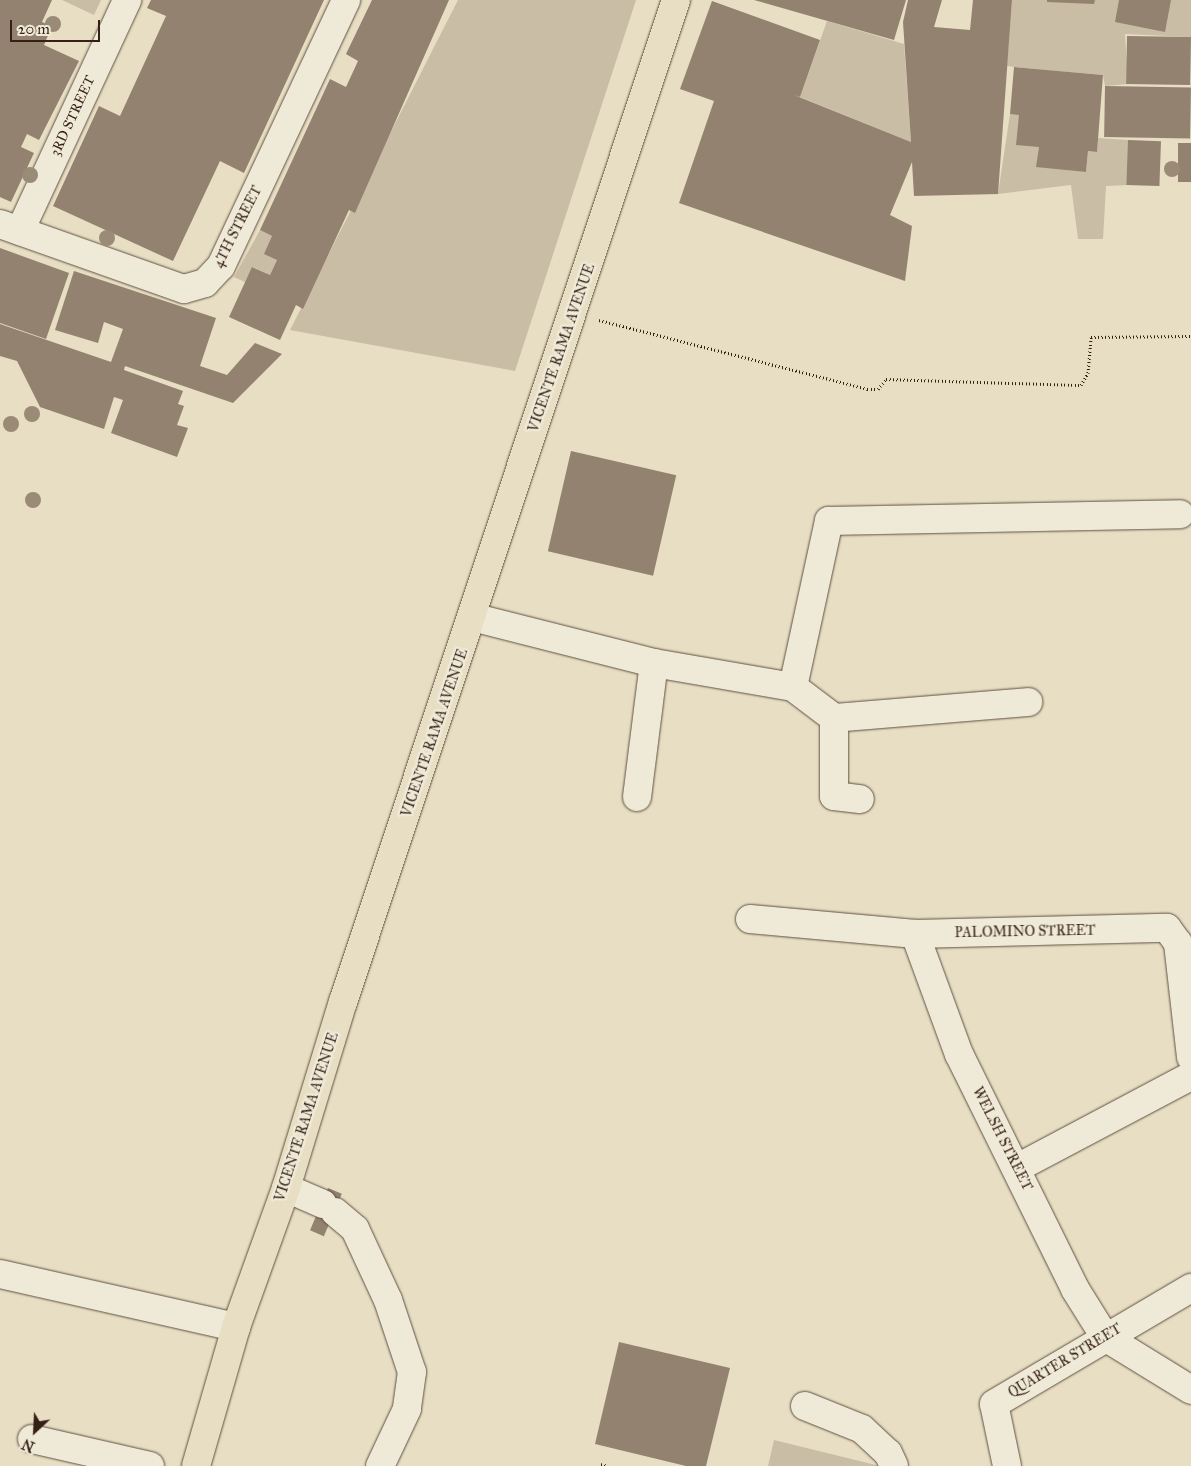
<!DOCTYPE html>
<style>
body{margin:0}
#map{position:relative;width:1191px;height:1466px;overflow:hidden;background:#e7dec3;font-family:"IM FELL Great Primer",serif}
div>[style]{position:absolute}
.green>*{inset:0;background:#c9bea5}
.building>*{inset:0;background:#92826f;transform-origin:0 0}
.path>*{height:3px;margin-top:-1.5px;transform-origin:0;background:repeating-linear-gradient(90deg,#361f15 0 1px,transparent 0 3.5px)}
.roads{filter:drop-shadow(0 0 1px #624f40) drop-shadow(0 0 1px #624f40)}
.minor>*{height:28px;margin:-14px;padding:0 14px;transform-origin:14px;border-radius:14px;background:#efead8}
.major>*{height:28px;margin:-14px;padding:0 14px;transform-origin:14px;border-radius:14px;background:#e7dec3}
.trees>*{width:16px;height:16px;margin:-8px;border-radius:50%;background:#9a8b77}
span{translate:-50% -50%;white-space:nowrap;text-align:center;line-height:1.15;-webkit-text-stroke:5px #efead8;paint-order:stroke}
.street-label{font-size:14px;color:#361f15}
.north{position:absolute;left:10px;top:1406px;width:50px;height:50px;-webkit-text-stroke:4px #efead8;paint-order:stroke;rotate:205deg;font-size:14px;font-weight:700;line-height:20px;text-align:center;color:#361f15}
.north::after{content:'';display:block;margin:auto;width:18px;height:22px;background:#361f15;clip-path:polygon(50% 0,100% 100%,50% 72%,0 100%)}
.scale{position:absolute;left:10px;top:20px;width:90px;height:22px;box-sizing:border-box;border:2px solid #361f15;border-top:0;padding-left:6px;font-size:15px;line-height:18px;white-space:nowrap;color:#361f15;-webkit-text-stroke:4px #efead8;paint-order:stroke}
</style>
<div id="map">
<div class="green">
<i style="clip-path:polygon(62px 0,101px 0,94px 15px)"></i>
<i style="clip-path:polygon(458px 0,636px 0,515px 371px,290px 330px)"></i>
<i style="clip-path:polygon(1012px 0,1191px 0,1191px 37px,1125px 34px,1128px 84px,1105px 86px,1103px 75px,1014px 67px,1007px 66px)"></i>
<i style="clip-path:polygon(827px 21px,904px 44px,911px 142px,800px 97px)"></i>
<i style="clip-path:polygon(1010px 114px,1019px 115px,1039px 147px,1037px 166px,1086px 172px,1088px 151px,1097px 152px,1098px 138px,1128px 140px,1128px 185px,1106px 186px,1103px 239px,1078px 239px,1071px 185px,998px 194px)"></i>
<i style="clip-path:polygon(260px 230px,272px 236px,277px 260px,270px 275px,253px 267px,245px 282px,234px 277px)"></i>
<i style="clip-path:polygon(774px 1440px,880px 1466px,768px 1466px)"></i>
</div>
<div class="building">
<i style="clip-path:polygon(0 0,52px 0,42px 22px,52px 26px,44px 45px,79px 61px,39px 140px,27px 134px,21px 147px,34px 153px,11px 202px,0 197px)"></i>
<i style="clip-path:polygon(151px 0,324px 0,244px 173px,220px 161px,173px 261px,53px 206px,99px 106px,120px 116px,166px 16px,147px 8px)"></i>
<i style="clip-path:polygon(372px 0,449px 0,355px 213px,349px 210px,303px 309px,296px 305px,280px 340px,229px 317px,252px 267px,270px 275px,277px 260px,264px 254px,272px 236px,260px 230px,330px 79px,346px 87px,358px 61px,346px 54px)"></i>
<i style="clip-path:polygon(754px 0,906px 0,894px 40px)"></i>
<i style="clip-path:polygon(908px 0,942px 0,934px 27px,970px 30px,973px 0,1012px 0,998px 194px,914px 196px,912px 162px,890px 215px,912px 226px,905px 281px,679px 203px,714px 101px,680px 89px,712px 1px,820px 40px,800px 97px,794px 95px,911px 142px,903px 22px)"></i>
<i style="clip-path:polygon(1047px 0,1095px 0,1094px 4px,1047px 2px)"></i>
<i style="clip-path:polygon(1119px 0,1171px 0,1165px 32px,1115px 22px)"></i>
<i style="left:1127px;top:36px;width:64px;height:48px;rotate:1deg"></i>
<i style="clip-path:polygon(1014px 67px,1103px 75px,1097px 152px,1088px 151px,1086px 172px,1036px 167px,1039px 147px,1016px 145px,1019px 115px,1010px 114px)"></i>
<i style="left:1105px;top:86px;width:86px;height:51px;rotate:1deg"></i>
<i style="left:1128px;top:140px;width:33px;height:45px;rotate:2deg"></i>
<i style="left:1191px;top:143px;width:39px;height:13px;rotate:90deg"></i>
<i style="clip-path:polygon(0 248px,69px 273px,46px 339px,0 323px)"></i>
<i style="clip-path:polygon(74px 271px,216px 318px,200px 366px,227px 375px,255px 343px,282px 354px,233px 403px,125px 366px,124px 370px,183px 391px,178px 404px,184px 406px,177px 425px,188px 428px,177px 457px,111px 433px,123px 400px,114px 397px,104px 429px,40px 407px,17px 361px,0 356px,0 324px,111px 362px,123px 329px,104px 322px,98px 343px,55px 330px)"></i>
<i style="left:571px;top:451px;width:108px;height:103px;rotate:13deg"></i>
<i style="left:328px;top:1188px;width:15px;height:46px;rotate:23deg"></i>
<i style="clip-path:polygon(619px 1342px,730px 1368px,706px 1466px,686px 1466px,595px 1444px)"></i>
</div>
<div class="path">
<i style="left:599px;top:320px;width:277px;rotate:14.4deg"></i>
<i style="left:867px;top:389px;width:11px"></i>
<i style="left:878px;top:389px;width:13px;rotate:-51deg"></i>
<i style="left:886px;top:379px;width:195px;rotate:1.8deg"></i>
<i style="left:1081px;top:385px;width:14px;rotate:-60deg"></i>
<i style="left:1088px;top:373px;width:36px;rotate:-85deg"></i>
<i style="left:1091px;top:337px;width:100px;rotate:-0.6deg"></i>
<i style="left:601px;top:1464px;width:7px;rotate:16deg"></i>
</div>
<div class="roads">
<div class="minor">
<i style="left:0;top:224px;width:195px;rotate:19.5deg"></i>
<i style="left:184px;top:289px;width:22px;rotate:-16deg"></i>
<i style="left:205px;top:283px;width:23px;rotate:-47deg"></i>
<i style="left:221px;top:266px;width:294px;rotate:-64.8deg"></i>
<i style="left:20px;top:231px;width:255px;rotate:-65.1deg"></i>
<i style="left:472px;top:617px;width:188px;rotate:14.2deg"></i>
<i style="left:654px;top:663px;width:141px;rotate:9.8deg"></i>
<i style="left:793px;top:687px;width:51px;rotate:37.1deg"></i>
<i style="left:834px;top:718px;width:78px;rotate:90deg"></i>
<i style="left:834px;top:796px;width:26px;rotate:7deg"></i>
<i style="left:793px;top:687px;width:170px;rotate:-77.8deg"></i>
<i style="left:829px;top:521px;width:351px;rotate:-1.1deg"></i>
<i style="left:834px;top:718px;width:195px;rotate:-4.7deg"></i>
<i style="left:637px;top:797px;width:135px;rotate:-82.8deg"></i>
<i style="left:750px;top:919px;width:166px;rotate:5.2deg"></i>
<i style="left:915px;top:934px;width:252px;rotate:-1.4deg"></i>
<i style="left:1167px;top:928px;width:19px;rotate:54deg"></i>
<i style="left:1178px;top:943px;width:115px;rotate:83.5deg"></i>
<i style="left:915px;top:934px;width:128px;rotate:69.9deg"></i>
<i style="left:959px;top:1054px;width:262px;rotate:63.7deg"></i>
<i style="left:1075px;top:1289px;width:57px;rotate:58deg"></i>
<i style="left:1105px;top:1337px;width:101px;rotate:31.6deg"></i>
<i style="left:1017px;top:1168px;width:197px;rotate:-27.9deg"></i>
<i style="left:286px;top:1188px;width:40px;rotate:23.4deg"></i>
<i style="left:335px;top:1212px;width:26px;rotate:40deg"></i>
<i style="left:355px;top:1229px;width:78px;rotate:65.1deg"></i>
<i style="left:388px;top:1300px;width:76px;rotate:71.6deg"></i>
<i style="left:412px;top:1372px;width:37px;rotate:98deg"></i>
<i style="left:407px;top:1409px;width:63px;rotate:115.3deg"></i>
<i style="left:0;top:1274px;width:242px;rotate:12.7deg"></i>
<i style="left:805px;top:1406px;width:61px;rotate:22deg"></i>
<i style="left:862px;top:1429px;width:35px;rotate:43deg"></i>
<i style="left:888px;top:1453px;width:14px;rotate:65deg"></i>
<i style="left:32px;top:1439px;width:121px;rotate:12.9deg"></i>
<i style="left:1007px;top:1466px;width:63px;rotate:-101.8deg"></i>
<i style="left:994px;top:1404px;width:229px;rotate:-30.5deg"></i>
</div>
<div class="major">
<i style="left:196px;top:1466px;width:145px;rotate:-73.9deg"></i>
<i style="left:236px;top:1327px;width:148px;rotate:-70.2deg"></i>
<i style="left:286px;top:1188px;width:195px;rotate:-73deg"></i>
<i style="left:343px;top:1002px;width:1056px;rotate:-71.62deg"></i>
</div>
</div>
<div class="trees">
<i style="left:53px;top:24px"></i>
<i style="left:1172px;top:169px"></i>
<i style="left:30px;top:175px"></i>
<i style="left:107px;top:238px"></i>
<i style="left:32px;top:414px"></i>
<i style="left:11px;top:424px"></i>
<i style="left:33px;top:500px"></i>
</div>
<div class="street-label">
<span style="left:73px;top:116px;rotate:-65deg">3RD STREET</span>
<span style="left:238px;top:227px;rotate:-63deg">4TH STREET</span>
<span style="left:562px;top:348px;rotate:-71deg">VICENTE RAMA AVENUE</span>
<span style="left:435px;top:733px;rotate:-71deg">VICENTE RAMA AVENUE</span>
<span style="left:1025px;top:932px;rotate:-1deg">PALOMINO STREET</span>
<span style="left:307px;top:1117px;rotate:-72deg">VICENTE RAMA AVENUE</span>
<span style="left:1002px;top:1139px;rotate:63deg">WELSH STREET</span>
<span style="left:1065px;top:1361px;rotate:-31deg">QUARTER STREET</span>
</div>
<div class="north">N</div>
<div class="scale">20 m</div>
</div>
